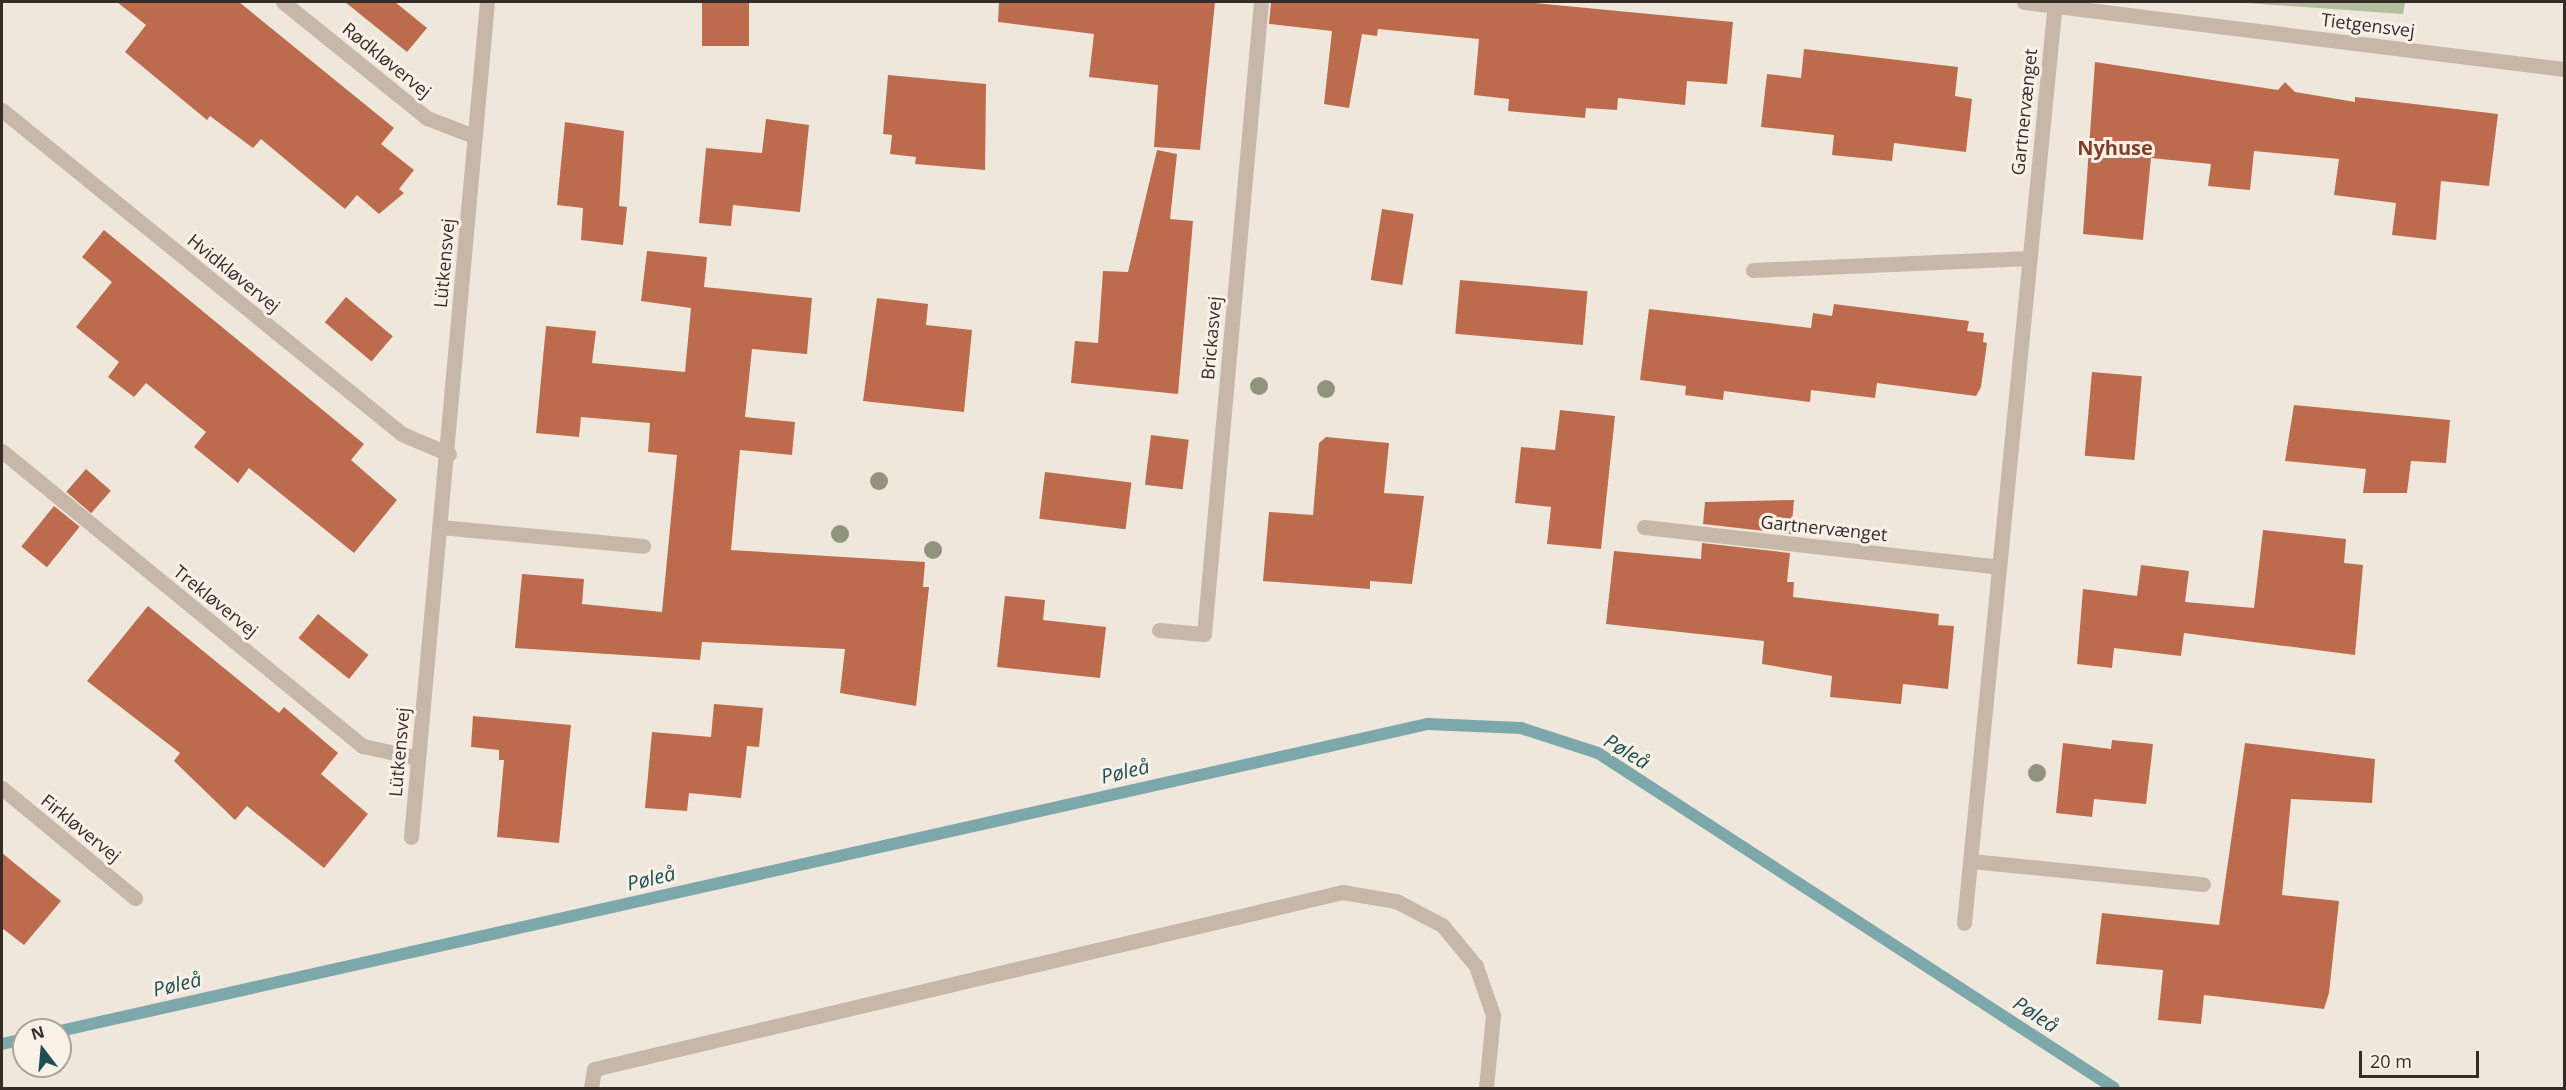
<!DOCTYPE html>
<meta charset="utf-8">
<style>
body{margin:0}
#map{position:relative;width:2566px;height:1090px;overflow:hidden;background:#f0e7dc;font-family:"Open Sans",sans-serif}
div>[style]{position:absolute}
.green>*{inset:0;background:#b2be9d}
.stream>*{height:12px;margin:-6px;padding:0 6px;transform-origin:6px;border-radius:6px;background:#7da8ab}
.building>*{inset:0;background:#bd6b4d;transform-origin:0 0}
.lane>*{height:15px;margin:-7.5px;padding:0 7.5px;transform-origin:7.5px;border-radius:7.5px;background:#c7b7a9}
.street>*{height:15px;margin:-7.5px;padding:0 7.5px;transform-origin:7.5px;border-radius:7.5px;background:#c7b7a9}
.trees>*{width:18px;height:18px;margin:-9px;border-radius:50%;background:#91947c}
span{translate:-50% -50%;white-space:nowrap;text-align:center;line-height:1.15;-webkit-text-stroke:6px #f8f1e8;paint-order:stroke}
.street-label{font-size:18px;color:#352c28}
.neighbourhood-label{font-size:20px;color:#7e3e27;font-weight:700}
.water-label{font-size:20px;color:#214e53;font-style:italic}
.frame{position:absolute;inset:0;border:3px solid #352c28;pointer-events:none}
.north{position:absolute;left:12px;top:1018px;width:60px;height:60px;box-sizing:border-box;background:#f8f1e8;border:2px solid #aaa29b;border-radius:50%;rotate:344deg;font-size:16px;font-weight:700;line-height:24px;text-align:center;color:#352c28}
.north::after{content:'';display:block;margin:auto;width:21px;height:27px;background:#214e53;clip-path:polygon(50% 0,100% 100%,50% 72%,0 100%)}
.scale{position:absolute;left:2359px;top:1051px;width:120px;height:27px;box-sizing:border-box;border:3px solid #352c28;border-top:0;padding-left:8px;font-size:18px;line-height:21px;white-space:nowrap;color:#352c28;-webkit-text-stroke:4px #f8f1e8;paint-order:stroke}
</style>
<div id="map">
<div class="green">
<i style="clip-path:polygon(2232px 2px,2405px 2px,2403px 14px)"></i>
</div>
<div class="stream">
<i style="left:60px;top:1031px;width:1402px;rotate:-12.65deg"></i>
<i style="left:1428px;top:724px;width:93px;rotate:2.5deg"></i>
<i style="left:1521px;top:728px;width:81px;rotate:18deg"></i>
<i style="left:1598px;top:753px;width:615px;rotate:32.99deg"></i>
<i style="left:2px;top:1044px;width:23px;rotate:-13deg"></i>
</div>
<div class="building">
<i style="clip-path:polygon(117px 2px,239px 2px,394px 128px,381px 144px,414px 170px,399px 189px,404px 193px,379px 214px,357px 195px,345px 209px,261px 139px,253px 148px,210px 116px,207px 120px,125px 52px,146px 25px)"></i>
<i style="clip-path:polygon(345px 2px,395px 2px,427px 28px,407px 52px)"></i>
<i style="left:702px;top:2px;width:47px;height:44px"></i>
<i style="clip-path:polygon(999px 2px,1215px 2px,1200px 150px,1154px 147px,1158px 85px,1089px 77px,1094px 34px,998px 22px)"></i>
<i style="clip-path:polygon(1271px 2px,1524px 2px,1733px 22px,1727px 84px,1687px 81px,1685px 105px,1618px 98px,1617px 110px,1586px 108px,1585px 118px,1508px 111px,1509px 99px,1474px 95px,1479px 39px,1378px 29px,1377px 36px,1362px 34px,1349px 108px,1324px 104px,1332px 31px,1269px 24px)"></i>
<i style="clip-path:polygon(1804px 49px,1958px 67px,1955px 96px,1972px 99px,1966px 152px,1894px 143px,1892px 161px,1832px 155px,1834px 135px,1761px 127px,1767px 74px,1801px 78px)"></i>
<i style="clip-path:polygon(2095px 62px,2278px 90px,2285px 82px,2295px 92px,2355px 102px,2355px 97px,2498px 114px,2489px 186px,2441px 181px,2436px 240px,2392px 235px,2396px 203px,2334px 195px,2339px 159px,2254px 151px,2250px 190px,2208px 186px,2211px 164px,2151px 158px,2143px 240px,2083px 234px)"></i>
<i style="clip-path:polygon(888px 75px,986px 84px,985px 170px,915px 164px,916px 157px,890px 154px,892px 135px,883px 134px)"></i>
<i style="clip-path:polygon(766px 119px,809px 125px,800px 212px,733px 205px,731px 226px,699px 223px,706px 148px,762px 153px)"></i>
<i style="clip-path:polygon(565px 122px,624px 131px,619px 206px,627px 207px,623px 245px,581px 240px,583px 208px,557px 205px)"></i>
<i style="clip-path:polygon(1157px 150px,1177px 154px,1170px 219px,1193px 221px,1178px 394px,1071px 383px,1075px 341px,1098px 343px,1103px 271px,1128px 272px)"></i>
<i style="left:1382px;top:209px;width:32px;height:72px;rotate:9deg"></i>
<i style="clip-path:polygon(104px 230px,364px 444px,351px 460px,397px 500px,354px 553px,249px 468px,238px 483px,194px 447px,206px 432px,146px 383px,134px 397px,108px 377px,119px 362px,76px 327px,112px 282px,82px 257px)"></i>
<i style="clip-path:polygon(647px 251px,707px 257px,704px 287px,812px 298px,807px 354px,752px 349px,745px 417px,795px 422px,792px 455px,740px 450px,731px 550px,925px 562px,923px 587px,929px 587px,916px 706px,840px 693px,845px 649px,702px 642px,700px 660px,515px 648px,522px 574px,584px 579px,582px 604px,662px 612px,677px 455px,648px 452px,650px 423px,581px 417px,579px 437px,536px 433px,546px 326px,596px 331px,592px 363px,685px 372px,691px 308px,641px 301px)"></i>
<i style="left:1460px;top:280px;width:128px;height:54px;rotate:5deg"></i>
<i style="left:346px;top:297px;width:61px;height:33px;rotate:40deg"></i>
<i style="clip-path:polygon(877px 298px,928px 304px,926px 325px,972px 330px,964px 412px,863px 401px)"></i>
<i style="clip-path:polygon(1834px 304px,1969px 321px,1967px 331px,1984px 333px,1983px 342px,1987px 343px,1981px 387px,1976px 396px,1877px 383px,1875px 398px,1811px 390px,1810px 402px,1724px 391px,1723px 400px,1685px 395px,1686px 386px,1640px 380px,1649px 309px,1811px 328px,1813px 313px,1832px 316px)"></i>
<i style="left:2092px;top:372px;width:50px;height:84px;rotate:5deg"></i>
<i style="clip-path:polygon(2294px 405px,2450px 420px,2446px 463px,2411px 461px,2407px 493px,2363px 493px,2366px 469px,2285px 461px)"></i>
<i style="clip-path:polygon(1560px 410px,1615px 416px,1601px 549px,1547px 544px,1551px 507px,1515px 503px,1521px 447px,1555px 450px)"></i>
<i style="left:1151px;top:435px;width:38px;height:50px;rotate:7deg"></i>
<i style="clip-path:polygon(1326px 437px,1389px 443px,1384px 493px,1424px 496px,1412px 584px,1370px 581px,1370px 589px,1263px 581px,1269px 512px,1313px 515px,1319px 443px)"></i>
<i style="left:86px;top:469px;width:33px;height:30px;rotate:41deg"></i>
<i style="left:1045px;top:472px;width:87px;height:47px;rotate:7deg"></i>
<i style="clip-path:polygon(1794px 500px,1791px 534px,1703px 524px,1705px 502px)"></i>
<i style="left:54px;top:506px;width:33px;height:52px;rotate:39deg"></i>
<i style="clip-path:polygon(2263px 530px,2346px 539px,2344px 563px,2363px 565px,2355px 655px,2184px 633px,2181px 656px,2114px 648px,2112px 668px,2077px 664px,2083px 589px,2137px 596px,2141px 565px,2189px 571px,2185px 602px,2254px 608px)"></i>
<i style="clip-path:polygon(1702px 543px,1790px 553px,1787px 582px,1794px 582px,1793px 597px,1939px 614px,1938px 625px,1954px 626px,1948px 689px,1903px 684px,1901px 704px,1830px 697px,1832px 676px,1762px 664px,1764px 641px,1606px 624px,1614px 551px,1701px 559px)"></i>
<i style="clip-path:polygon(1005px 596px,1045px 600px,1043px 620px,1106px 627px,1100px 678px,997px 667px)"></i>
<i style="clip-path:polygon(148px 606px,279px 713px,284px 707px,338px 753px,321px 774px,368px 814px,324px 868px,247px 806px,235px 820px,174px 761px,180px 753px,87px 681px)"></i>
<i style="left:318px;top:614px;width:65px;height:31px;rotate:39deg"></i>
<i style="clip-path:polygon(714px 704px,763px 708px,759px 747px,747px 746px,741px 798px,689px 793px,687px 811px,645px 808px,652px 732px,711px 737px)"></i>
<i style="clip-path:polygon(473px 716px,571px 725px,559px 843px,497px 837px,504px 760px,499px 760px,499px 750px,471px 747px)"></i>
<i style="clip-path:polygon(2112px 740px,2153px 744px,2146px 804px,2094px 799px,2092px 817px,2056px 813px,2063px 743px,2111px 749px)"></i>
<i style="clip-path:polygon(2245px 743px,2375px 759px,2372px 803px,2291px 799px,2282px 895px,2339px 901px,2329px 993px,2324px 1009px,2204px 995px,2201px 1024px,2158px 1020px,2163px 970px,2096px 964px,2102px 913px,2219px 925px)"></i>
<i style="clip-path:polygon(2px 853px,61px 901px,24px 945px,2px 928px)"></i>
</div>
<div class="lane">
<i style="left:591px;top:1088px;width:19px;rotate:-81deg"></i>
<i style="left:594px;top:1069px;width:769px;rotate:-13.31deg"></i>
<i style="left:1342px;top:892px;width:55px;rotate:9.5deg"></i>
<i style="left:1396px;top:901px;width:52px;rotate:27.6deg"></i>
<i style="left:1442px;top:925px;width:53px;rotate:50.3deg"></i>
<i style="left:1476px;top:966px;width:52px;rotate:70.9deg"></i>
<i style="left:1493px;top:1015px;width:73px;rotate:95.5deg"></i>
</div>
<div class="street">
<i style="left:283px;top:2px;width:185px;rotate:38.9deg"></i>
<i style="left:427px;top:118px;width:50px;rotate:21deg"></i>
<i style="left:2024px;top:2px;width:544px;rotate:7.07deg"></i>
<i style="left:2px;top:110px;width:515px;rotate:39.01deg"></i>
<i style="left:402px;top:434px;width:51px;rotate:23.1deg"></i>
<i style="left:1753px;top:270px;width:277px;rotate:-2.5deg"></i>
<i style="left:2px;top:451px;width:466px;rotate:39.3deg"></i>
<i style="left:363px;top:746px;width:55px;rotate:12.5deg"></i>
<i style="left:440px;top:527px;width:204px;rotate:5.3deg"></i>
<i style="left:1644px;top:527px;width:357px;rotate:6.4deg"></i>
<i style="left:1159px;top:630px;width:45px;rotate:5.1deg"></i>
<i style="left:1204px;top:634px;width:635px;rotate:-84.85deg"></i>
<i style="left:2px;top:788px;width:173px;rotate:39.6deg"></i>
<i style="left:411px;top:837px;width:838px;rotate:-84.8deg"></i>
<i style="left:1971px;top:861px;width:233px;rotate:5.7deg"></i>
<i style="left:1964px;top:923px;width:925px;rotate:-84.36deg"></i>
</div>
<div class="trees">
<i style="left:1259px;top:386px"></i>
<i style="left:1326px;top:389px"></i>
<i style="left:879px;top:481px"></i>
<i style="left:840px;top:534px"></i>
<i style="left:933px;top:550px"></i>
<i style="left:2037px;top:773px"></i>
</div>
<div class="street-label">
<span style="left:2368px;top:25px;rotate:7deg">Tietgensvej</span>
<span style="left:387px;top:60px;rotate:39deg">Rødkløvervej</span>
<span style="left:2024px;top:112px;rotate:-84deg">Gartnervænget</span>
<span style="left:444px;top:263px;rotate:-85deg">Lütkensvej</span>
<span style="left:234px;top:273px;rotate:39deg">Hvidkløvervej</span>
<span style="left:1211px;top:338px;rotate:-85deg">Brickasvej</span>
<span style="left:1824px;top:528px;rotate:6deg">Gartnervænget</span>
<span style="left:216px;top:601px;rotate:39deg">Trekløvervej</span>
<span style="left:399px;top:752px;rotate:-85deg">Lütkensvej</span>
<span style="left:81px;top:828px;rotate:39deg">Firkløvervej</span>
</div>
<div class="neighbourhood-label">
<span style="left:2115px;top:147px">Nyhuse</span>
</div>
<div class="water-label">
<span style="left:1627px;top:751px;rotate:31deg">Pøleå</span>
<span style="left:1125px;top:771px;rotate:-13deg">Pøleå</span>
<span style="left:651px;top:878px;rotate:-13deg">Pøleå</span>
<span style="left:177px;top:984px;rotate:-13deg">Pøleå</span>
<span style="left:2036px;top:1014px;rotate:33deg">Pøleå</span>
</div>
<div class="frame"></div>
<div class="north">N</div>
<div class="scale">20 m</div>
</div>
